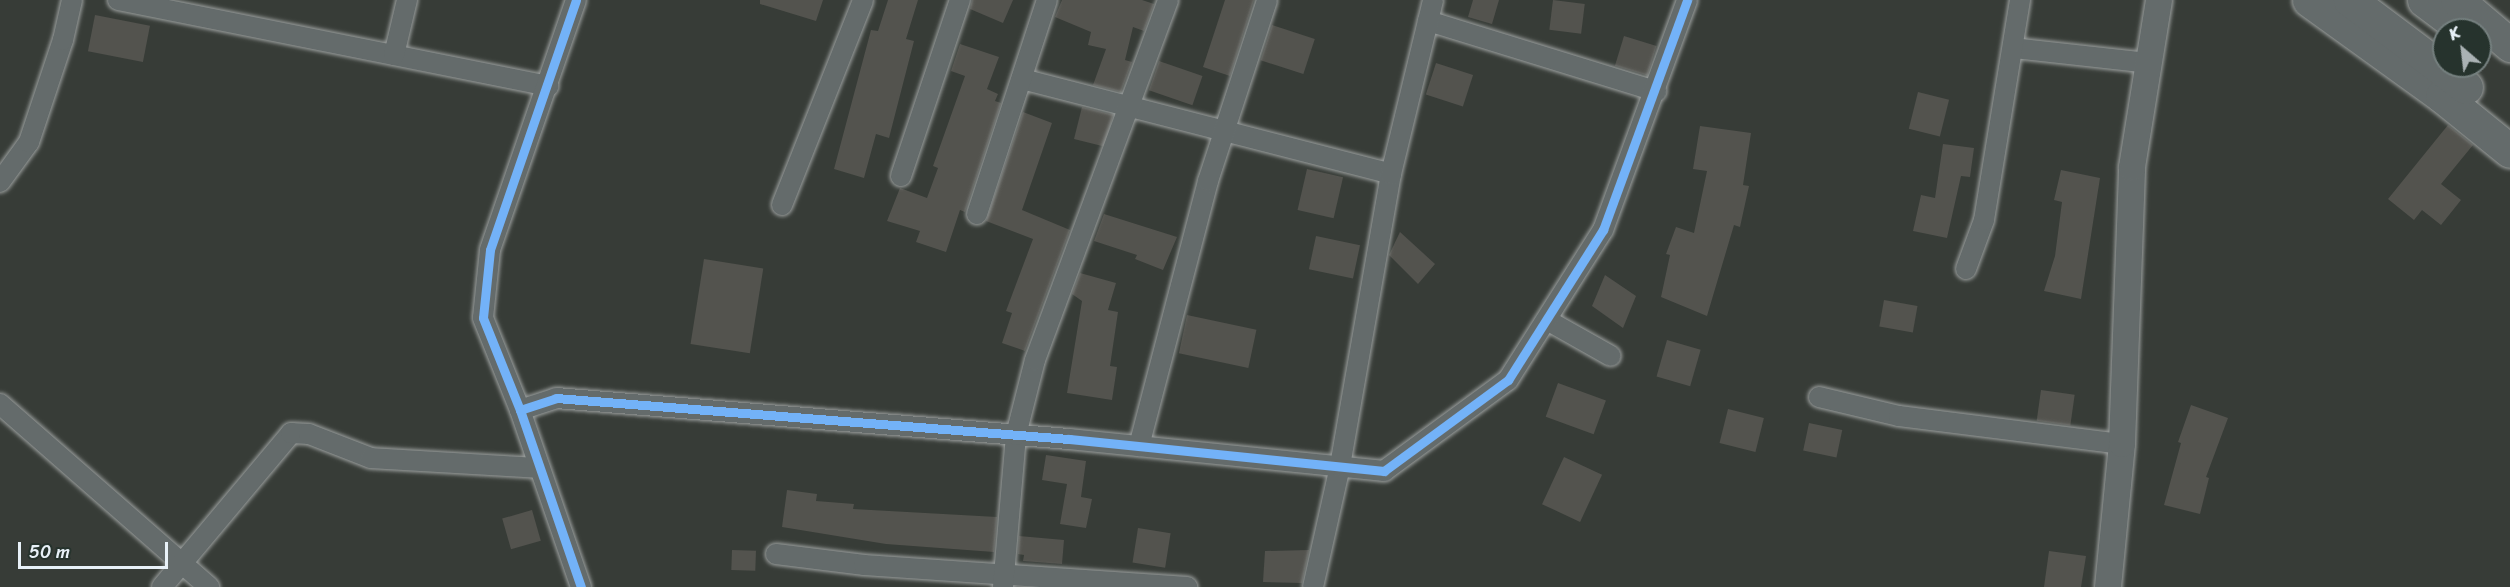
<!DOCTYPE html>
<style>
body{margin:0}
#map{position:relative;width:2510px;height:587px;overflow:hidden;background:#373c37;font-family:Sriracha,sans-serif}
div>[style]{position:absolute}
.building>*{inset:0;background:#53534e;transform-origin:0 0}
.roads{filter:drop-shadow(0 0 2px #9b9f9e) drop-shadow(0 0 2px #9b9f9e)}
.minor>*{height:20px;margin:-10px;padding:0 10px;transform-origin:10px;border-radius:10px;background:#646b6b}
.tertiary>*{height:26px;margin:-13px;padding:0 13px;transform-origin:13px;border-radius:13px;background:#646b6b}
.trunk>*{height:33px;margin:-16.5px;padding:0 16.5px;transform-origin:16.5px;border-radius:16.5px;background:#646b6b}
.cycleway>*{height:9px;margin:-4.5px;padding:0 4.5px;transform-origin:4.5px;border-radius:4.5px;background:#73b2f8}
span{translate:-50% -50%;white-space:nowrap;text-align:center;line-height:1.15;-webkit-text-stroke:6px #26332d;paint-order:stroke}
.north{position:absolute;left:2432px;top:18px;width:60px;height:60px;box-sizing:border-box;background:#26332d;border:2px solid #747f7e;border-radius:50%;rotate:332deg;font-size:16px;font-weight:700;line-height:24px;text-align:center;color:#e8f1f8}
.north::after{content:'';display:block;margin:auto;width:21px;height:27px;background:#aab2b4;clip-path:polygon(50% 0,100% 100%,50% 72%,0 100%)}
.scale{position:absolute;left:18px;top:542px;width:150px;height:27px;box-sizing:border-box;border:3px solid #e8f1f8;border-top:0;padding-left:8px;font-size:18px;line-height:21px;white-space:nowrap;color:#e8f1f8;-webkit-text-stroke:4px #26332d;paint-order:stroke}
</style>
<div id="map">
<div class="building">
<i style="clip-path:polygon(760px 0,823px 0,816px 21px,760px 4px)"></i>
<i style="clip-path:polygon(888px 0,918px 0,906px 39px,914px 41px,889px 138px,876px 134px,864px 178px,834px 169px,871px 30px,878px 31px)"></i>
<i style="clip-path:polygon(972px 0,1013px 0,1003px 23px,970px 9px)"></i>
<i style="clip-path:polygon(1062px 0,1142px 0,1154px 4px,1144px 31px,1133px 27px,1125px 60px,1132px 62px,1121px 92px,1093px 85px,1106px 49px,1088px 45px,1091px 32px,1055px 17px)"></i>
<i style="clip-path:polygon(1225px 0,1254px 0,1230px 76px,1203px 67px)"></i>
<i style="clip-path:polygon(1473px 0,1499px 0,1492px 24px,1468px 17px)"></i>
<i style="left:1553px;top:0;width:32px;height:30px;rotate:7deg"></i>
<i style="left:95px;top:15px;width:56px;height:37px;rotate:11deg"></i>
<i style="left:1272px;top:25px;width:45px;height:37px;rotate:18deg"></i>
<i style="left:1624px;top:36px;width:34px;height:31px;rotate:17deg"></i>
<i style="clip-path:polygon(960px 44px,999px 57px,987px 89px,998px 94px,995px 101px,1001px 103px,965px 212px,960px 210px,946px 252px,916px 242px,920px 231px,887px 221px,900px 188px,927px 198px,938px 168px,933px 166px,965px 76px,951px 71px)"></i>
<i style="left:1159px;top:61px;width:46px;height:31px;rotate:19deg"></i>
<i style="left:1436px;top:63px;width:39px;height:33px;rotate:18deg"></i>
<i style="left:1918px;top:92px;width:32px;height:38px;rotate:14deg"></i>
<i style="left:1082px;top:107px;width:32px;height:33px;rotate:14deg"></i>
<i style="clip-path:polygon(1023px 112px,1052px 123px,1022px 210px,1070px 230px,1025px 351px,1002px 343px,1012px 313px,1006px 311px,1033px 239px,986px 221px)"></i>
<i style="clip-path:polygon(2448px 125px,2473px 145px,2441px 184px,2461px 200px,2441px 225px,2422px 210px,2414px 220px,2388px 199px)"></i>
<i style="clip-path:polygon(1700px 126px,1751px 133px,1743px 185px,1749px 186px,1740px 227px,1734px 225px,1707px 316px,1661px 297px,1670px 255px,1666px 254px,1676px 227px,1694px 233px,1707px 171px,1693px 169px)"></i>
<i style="clip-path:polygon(1943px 144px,1974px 148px,1970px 177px,1961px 176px,1947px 238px,1913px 231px,1921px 195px,1935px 198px)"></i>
<i style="left:1307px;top:169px;width:37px;height:42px;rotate:13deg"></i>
<i style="clip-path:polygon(2061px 170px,2100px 178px,2081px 299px,2044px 291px,2055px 256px,2062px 202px,2054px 200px)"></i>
<i style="clip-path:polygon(1104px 214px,1177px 237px,1163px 270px,1135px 259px,1137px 255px,1094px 241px)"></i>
<i style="clip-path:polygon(1400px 232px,1435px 264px,1418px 284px,1389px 255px)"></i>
<i style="left:1316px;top:236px;width:45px;height:34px;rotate:12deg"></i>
<i style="left:704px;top:259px;width:60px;height:86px;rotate:9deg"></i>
<i style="clip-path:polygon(1080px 273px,1116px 283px,1108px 310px,1118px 312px,1110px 366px,1117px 367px,1112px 400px,1067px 393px,1082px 301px,1072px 294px)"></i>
<i style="clip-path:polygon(1605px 275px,1636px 296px,1623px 328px,1592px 306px)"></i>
<i style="left:1884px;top:300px;width:34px;height:27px;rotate:10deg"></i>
<i style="left:1187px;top:315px;width:71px;height:39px;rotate:12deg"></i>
<i style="left:1667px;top:340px;width:35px;height:38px;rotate:16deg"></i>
<i style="left:1558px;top:383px;width:51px;height:36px;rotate:20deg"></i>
<i style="left:2041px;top:390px;width:34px;height:31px;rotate:8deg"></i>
<i style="clip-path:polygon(2191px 405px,2228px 418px,2206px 477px,2209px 478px,2200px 514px,2164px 505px,2181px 443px,2178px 442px)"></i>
<i style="left:1728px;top:409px;width:37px;height:35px;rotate:14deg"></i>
<i style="left:1809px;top:423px;width:34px;height:28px;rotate:12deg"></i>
<i style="clip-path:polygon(1046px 455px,1086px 461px,1081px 497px,1092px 499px,1086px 528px,1060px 524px,1067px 484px,1042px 480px)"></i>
<i style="left:1564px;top:457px;width:42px;height:52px;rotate:25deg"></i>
<i style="clip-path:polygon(787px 490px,817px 494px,816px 501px,854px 504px,853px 509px,997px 517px,994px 552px,886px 544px,782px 527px)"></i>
<i style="left:532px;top:510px;width:32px;height:31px;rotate:74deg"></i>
<i style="left:1138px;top:528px;width:33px;height:35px;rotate:9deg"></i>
<i style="clip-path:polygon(1019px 536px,1064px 540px,1062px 564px,1023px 561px,1024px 555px,1018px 554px)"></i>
<i style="left:732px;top:550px;width:24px;height:20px;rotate:2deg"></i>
<i style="clip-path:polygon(1309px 550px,1302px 583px,1263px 582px,1265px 551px)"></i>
<i style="clip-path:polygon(2049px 551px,2086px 556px,2081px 587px,2044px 587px)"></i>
</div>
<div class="roads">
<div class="minor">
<i style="left:118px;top:0;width:439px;rotate:11.3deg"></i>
<i style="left:576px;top:0;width:264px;rotate:109deg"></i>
<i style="left:490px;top:250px;width:68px;rotate:95.9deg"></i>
<i style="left:483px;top:318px;width:99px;rotate:68.1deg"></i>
<i style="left:520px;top:410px;width:187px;rotate:71deg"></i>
<i style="left:1428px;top:21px;width:239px;rotate:17.1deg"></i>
<i style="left:2013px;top:48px;width:137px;rotate:6.3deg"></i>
<i style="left:394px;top:55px;width:57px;rotate:-76.7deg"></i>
<i style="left:1022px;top:79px;width:381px;rotate:14.4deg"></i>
<i style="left:901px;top:176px;width:186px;rotate:-71.5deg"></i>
<i style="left:0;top:182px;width:49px;rotate:-54.1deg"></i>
<i style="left:29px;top:142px;width:108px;rotate:-71.6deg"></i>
<i style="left:63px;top:40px;width:41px;rotate:-77.3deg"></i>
<i style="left:782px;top:205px;width:220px;rotate:-68.4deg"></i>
<i style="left:977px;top:214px;width:225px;rotate:-71.9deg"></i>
<i style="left:1966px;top:269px;width:52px;rotate:-69.8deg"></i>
<i style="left:1984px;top:220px;width:223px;rotate:-80.7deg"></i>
<i style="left:1547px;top:320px;width:73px;rotate:29.4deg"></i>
<i style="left:1819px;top:397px;width:82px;rotate:13.4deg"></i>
<i style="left:1899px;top:416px;width:225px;rotate:7.2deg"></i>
<i style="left:0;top:404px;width:278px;rotate:41.2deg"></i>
<i style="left:520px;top:410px;width:38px;rotate:-18deg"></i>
<i style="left:556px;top:398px;width:515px;rotate:4.57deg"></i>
<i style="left:1069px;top:439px;width:317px;rotate:5.8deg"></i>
<i style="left:1384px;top:471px;width:154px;rotate:-36.3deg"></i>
<i style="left:1508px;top:380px;width:178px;rotate:-57.7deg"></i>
<i style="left:1603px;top:230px;width:245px;rotate:-69.9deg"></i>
<i style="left:1139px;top:446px;width:274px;rotate:-75.4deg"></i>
<i style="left:1208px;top:181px;width:190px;rotate:-71.9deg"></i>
<i style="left:776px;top:554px;width:89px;rotate:7.1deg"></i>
<i style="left:864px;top:565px;width:324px;rotate:3.9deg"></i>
<i style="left:162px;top:587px;width:201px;rotate:-50deg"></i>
<i style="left:291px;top:433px;width:18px;rotate:3deg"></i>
<i style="left:309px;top:434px;width:66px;rotate:21.2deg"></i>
<i style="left:371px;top:458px;width:169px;rotate:3.4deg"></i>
<i style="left:1003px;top:587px;width:153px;rotate:-85.1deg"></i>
<i style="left:1016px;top:435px;width:77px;rotate:-75.8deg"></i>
<i style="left:1035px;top:360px;width:384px;rotate:-69.7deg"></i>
<i style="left:1313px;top:587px;width:124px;rotate:-77.4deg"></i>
<i style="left:1340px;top:466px;width:296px;rotate:-80.1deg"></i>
<i style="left:1391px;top:174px;width:179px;rotate:-76.4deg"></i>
</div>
<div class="tertiary">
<i style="left:2108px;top:587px;width:144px;rotate:-84.4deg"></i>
<i style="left:2122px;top:444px;width:277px;rotate:-87.9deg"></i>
<i style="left:2132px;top:167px;width:169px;rotate:-80.8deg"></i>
</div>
<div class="trunk">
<i style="left:2309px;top:0;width:164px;rotate:35.8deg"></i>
<i style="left:2442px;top:96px;width:87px;rotate:39deg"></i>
<i style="left:2350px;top:0;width:145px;rotate:36.9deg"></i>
<i style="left:2424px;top:0;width:50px;rotate:36.9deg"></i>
<i style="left:2457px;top:0;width:70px;rotate:40.3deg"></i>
</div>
</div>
<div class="cycleway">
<i style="left:576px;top:0;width:264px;rotate:109deg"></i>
<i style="left:490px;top:250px;width:68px;rotate:95.9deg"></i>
<i style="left:483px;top:318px;width:99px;rotate:68.1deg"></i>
<i style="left:520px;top:410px;width:187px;rotate:71deg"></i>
<i style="left:520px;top:410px;width:38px;rotate:-18deg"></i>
<i style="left:556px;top:398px;width:515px;rotate:4.57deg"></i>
<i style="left:1069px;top:439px;width:317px;rotate:5.8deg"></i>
<i style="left:1384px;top:471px;width:154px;rotate:-36.3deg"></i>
<i style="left:1508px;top:380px;width:178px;rotate:-57.7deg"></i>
<i style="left:1603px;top:230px;width:245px;rotate:-69.9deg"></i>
</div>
<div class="north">K</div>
<div class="scale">50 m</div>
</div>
